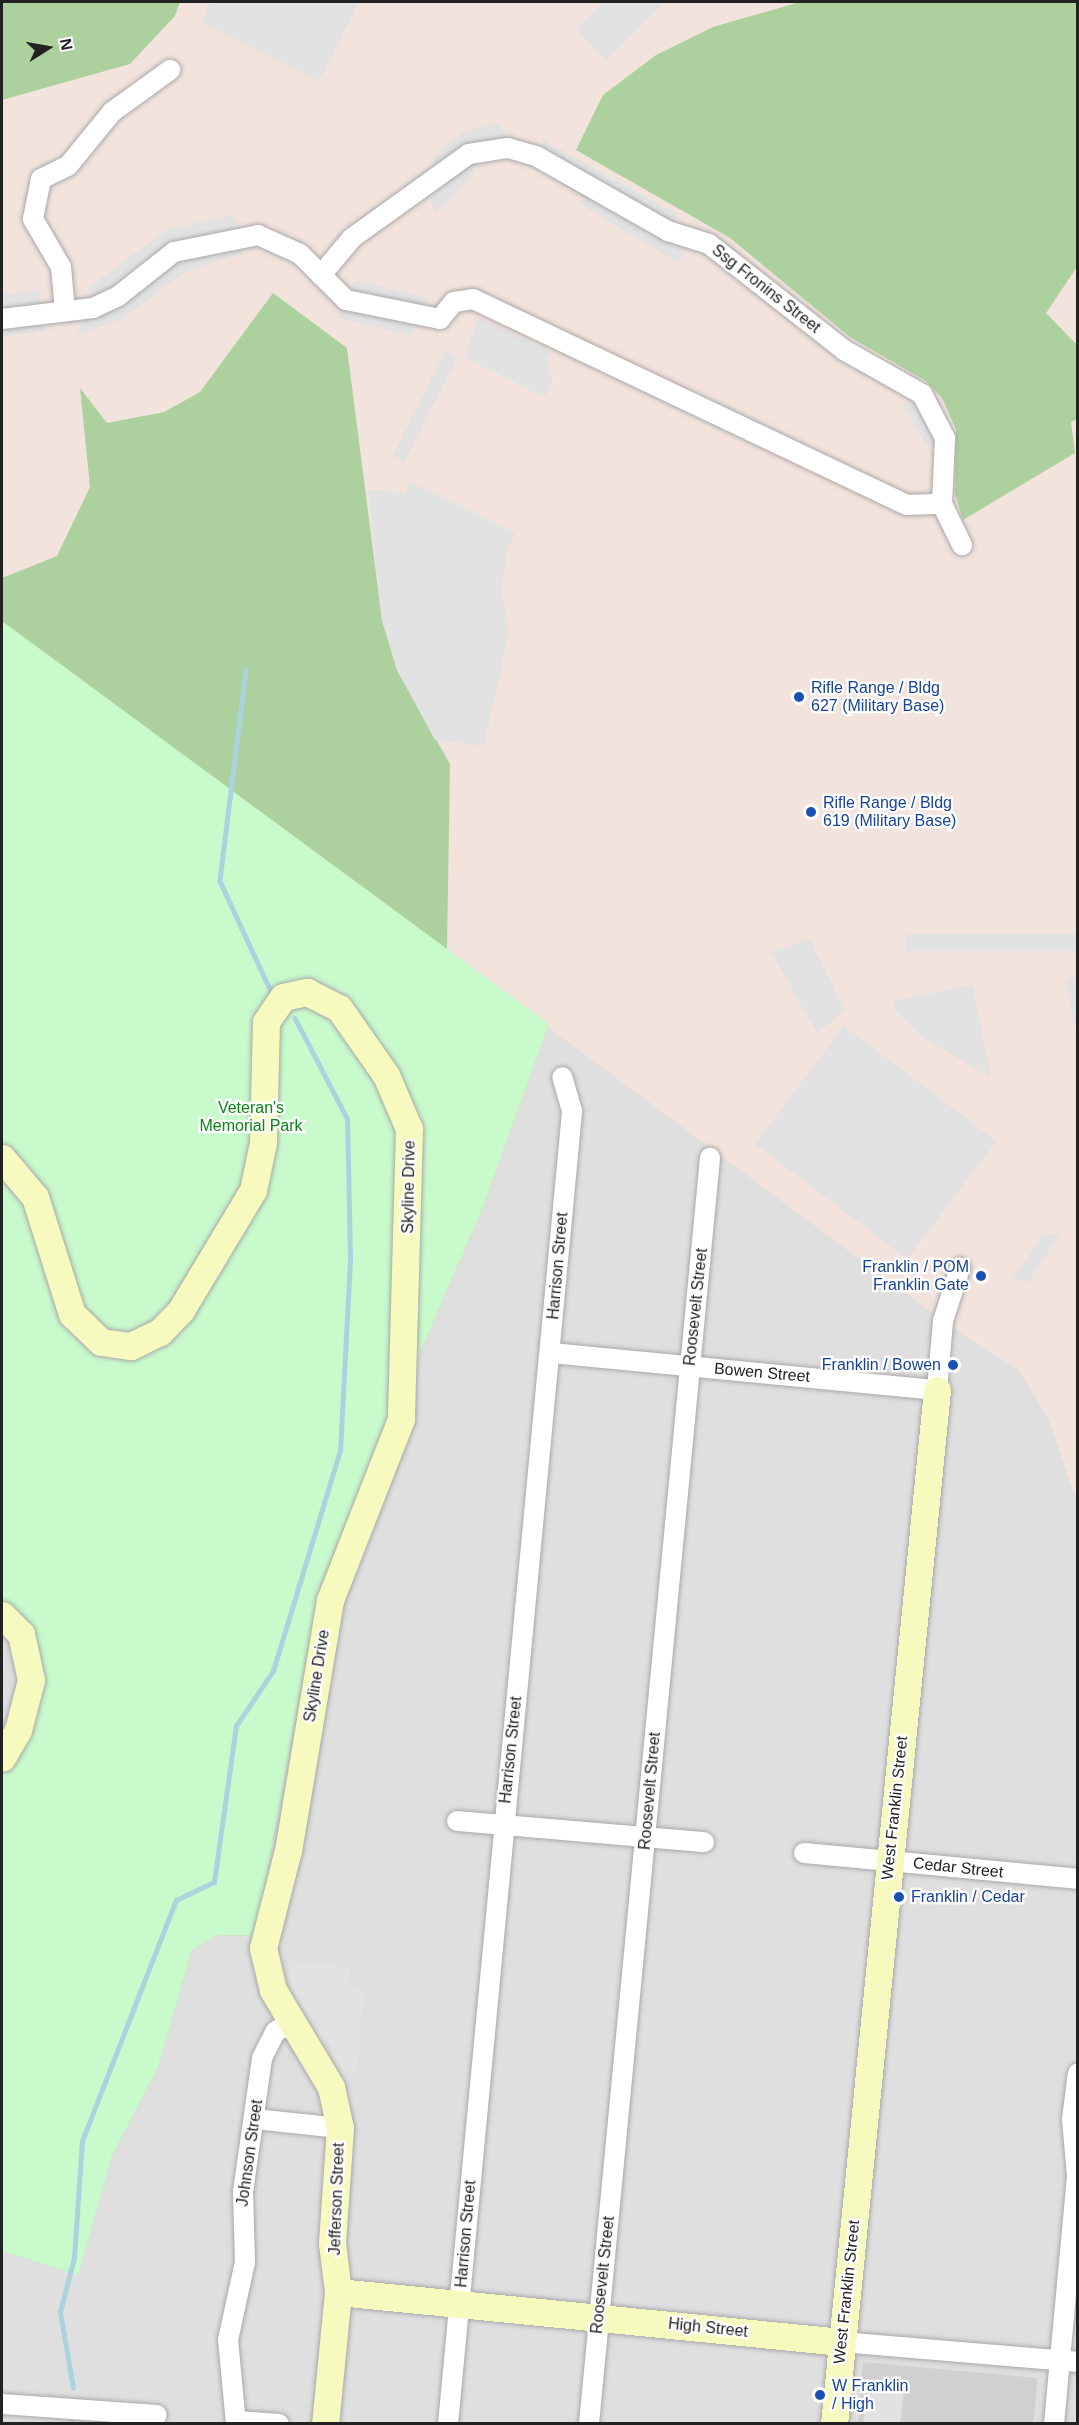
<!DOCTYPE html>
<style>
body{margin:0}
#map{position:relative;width:1079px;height:2425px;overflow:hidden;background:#f2efe9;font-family:Arial,sans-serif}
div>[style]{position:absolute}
.residential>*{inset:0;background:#e0dfdf}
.religious>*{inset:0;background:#d0d0d0}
.military>*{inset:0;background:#f3e3dd}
.forest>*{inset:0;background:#add19e}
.park>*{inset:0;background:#c8facc}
.parking>*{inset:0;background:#e2e2e2;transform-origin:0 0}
.stream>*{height:4.5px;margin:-2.25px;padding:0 2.25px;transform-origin:2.25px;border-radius:2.25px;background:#aad3df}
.roads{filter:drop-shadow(0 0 2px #a9a9a9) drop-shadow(0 0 2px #a9a9a9)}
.street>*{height:20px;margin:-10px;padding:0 10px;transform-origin:10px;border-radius:10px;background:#fff}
.secondary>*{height:27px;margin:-13.5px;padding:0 13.5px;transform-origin:13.5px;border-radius:13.5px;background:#f7fabf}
.dots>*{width:16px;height:16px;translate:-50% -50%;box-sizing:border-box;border:3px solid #fff;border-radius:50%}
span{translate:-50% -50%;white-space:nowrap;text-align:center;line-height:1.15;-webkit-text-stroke:4.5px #fff;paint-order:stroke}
.street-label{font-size:16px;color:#222}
.transit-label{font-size:16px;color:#164399}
.left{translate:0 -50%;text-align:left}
.right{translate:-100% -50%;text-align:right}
.park-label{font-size:16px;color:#0c8416}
.frame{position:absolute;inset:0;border:3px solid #222;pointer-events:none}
.north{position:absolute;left:18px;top:18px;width:60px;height:60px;-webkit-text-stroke:4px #fff;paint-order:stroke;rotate:79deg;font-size:16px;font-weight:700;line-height:24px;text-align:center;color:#222}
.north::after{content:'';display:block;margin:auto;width:21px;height:27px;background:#222;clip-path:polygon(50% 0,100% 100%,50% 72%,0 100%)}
</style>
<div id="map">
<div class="residential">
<i style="clip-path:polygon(549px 1024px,943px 1321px,1019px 1370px,1049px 1419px,1078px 1503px,1077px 2423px,2px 2424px,2px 2251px,78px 2275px,112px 2156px,158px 2067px,192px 1949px,217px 1935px,330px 1561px,482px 1209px)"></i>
<i style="clip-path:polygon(2px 1604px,34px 1632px,41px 1683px,29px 1736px,2px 1776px)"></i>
</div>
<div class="religious">
<i style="clip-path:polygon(863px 2362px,1038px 2378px,1033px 2423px,858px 2424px)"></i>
</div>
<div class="military">
<i style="clip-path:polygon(2px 2px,1077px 2px,1077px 1503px,1049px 1419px,1019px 1370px,943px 1321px,2px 621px)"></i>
</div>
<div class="forest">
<i style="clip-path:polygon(2px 2px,180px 2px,175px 16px,130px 64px,2px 100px)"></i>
<i style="clip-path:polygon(800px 2px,1077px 2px,1077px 267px,1046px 313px,1077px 345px,1077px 419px,1071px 422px,1075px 453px,963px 520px,955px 494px,956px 429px,942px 398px,926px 381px,850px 337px,730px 238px,576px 150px,603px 95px,656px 55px,713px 27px)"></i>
<i style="clip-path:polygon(273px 293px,347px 348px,382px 620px,397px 670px,450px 764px,447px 951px,549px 1024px,482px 1209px,330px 1561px,307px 1652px,256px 1936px,217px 1935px,192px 1950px,158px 2067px,112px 2156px,78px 2275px,2px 2251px,2px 1776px,29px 1736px,41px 1683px,34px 1632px,2px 1604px,2px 578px,57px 556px,90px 487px,80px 388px,107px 423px,164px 412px,200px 392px)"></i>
</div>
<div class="park">
<i style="clip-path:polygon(2px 621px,549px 1024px,482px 1209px,330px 1561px,307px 1652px,256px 1936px,217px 1935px,192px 1950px,158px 2067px,112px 2156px,78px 2275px,2px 2251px,2px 1776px,29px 1736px,41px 1683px,34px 1632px,2px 1604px)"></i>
</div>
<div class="parking">
<i style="clip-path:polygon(228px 2px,359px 2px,319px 81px,201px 22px,210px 4px)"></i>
<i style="clip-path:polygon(603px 2px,665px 2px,606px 61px,576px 29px)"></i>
<i style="clip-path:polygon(499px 123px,508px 141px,468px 145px,438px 167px,431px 159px,462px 132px)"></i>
<i style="clip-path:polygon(542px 139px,675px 213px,686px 248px,679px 263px,580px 204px,582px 198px,549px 174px)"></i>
<i style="clip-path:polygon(476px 162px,473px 175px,436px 214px,430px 199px,464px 165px)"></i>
<i style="clip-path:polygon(234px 214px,242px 254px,186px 271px,121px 320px,77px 334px,92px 300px,88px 288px,166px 230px)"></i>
<i style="clip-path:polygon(355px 280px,430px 299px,411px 336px,337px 317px)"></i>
<i style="clip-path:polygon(39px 290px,45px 330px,2px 337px,2px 295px)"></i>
<i style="clip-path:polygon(479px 318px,550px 351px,546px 361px,553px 377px,545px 397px,464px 357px)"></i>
<i style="left:446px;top:351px;width:13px;height:118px;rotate:27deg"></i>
<i style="clip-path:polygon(920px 404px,940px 447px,925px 444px,903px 405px)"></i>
<i style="clip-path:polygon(411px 482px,515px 533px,506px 553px,502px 591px,509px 632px,484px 746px,435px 740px,397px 670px,382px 620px,368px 489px,405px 493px)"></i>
<i style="left:1077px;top:934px;width:17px;height:171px;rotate:90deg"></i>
<i style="clip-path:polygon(809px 939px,846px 1010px,817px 1033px,771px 952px)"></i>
<i style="clip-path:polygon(1077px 977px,1078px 977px,1077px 1035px,1066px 980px)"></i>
<i style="clip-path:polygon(972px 985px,991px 1078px,924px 1038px,895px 1011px,893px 1001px)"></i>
<i style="left:844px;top:1026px;width:191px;height:148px;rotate:37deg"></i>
<i style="clip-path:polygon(1060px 1234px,1028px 1282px,1013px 1279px,1043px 1235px)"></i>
<i style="clip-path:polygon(289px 1961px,351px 1967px,349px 1987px,364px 1988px,357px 2073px,345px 2072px,348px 2083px,343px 2087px,329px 2041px,318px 2040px,320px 2014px,303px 2023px,293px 2008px)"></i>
<i style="left:867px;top:2387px;width:37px;height:36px;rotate:6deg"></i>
</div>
<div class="stream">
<i style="left:246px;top:669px;width:214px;rotate:97deg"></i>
<i style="left:220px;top:881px;width:119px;rotate:65.2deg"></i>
<i style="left:73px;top:2388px;width:77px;rotate:-99.7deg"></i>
<i style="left:60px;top:2312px;width:56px;rotate:-75.5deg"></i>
<i style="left:74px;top:2258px;width:117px;rotate:-86.1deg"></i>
<i style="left:82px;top:2141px;width:259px;rotate:-68.7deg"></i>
<i style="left:176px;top:1900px;width:42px;rotate:-25.3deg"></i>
<i style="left:214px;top:1882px;width:158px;rotate:-82deg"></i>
<i style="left:236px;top:1726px;width:66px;rotate:-56.1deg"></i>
<i style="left:273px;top:1671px;width:230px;rotate:-73.1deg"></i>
<i style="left:340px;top:1451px;width:193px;rotate:-87deg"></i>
<i style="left:350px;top:1258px;width:139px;rotate:-91.2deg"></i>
<i style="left:347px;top:1119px;width:113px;rotate:-117.5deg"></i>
<i style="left:71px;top:2424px;width:2px;rotate:-90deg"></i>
</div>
<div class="roads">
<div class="street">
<i style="left:321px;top:275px;width:48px;rotate:-50deg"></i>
<i style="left:352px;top:238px;width:144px;rotate:-35.7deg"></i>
<i style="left:469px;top:154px;width:39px;rotate:-9deg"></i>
<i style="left:508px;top:148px;width:29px;rotate:16deg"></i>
<i style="left:536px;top:156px;width:152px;rotate:29.6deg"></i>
<i style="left:668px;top:231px;width:43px;rotate:17.6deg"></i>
<i style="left:709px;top:244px;width:172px;rotate:38.1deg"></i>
<i style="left:844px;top:350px;width:90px;rotate:29.4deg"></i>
<i style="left:922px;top:394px;width:50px;rotate:62.4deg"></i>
<i style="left:945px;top:438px;width:66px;rotate:92.6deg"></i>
<i style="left:942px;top:504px;width:46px;rotate:64deg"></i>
<i style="left:65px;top:311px;width:44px;rotate:-95.2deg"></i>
<i style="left:61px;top:267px;width:56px;rotate:-120.3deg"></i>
<i style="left:33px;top:219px;width:41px;rotate:-78.7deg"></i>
<i style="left:41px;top:179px;width:30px;rotate:-26deg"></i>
<i style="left:68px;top:166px;width:70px;rotate:-50.8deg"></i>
<i style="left:112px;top:112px;width:72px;rotate:-35.9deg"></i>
<i style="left:2px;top:319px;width:92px;rotate:-6.9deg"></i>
<i style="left:93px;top:308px;width:26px;rotate:-25deg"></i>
<i style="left:117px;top:297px;width:73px;rotate:-38.3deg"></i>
<i style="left:174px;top:252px;width:86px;rotate:-11.4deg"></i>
<i style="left:258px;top:235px;width:46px;rotate:24.3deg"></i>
<i style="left:300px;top:254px;width:65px;rotate:45deg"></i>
<i style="left:346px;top:300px;width:96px;rotate:11.4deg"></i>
<i style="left:440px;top:319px;width:22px;rotate:-51deg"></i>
<i style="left:454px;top:302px;width:19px;rotate:-9deg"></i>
<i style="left:473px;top:299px;width:480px;rotate:25.4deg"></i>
<i style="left:907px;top:505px;width:35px;rotate:-2deg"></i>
<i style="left:551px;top:1353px;width:388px;rotate:5.5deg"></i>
<i style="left:937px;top:1390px;width:69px;rotate:-85deg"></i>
<i style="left:943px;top:1321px;width:56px;rotate:-72.2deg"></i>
<i style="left:457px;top:1821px;width:248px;rotate:4.9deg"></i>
<i style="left:804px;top:1853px;width:275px;rotate:5.4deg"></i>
<i style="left:255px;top:2119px;width:85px;rotate:6deg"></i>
<i style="left:842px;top:2342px;width:237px;rotate:4.8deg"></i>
<i style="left:2px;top:2404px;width:155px;rotate:4.1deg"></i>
<i style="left:237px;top:2421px;width:42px;rotate:4.1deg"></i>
<i style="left:236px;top:2424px;width:84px;rotate:-95.4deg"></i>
<i style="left:228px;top:2340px;width:80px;rotate:-77.7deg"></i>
<i style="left:245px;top:2262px;width:70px;rotate:-91.6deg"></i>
<i style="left:243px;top:2192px;width:135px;rotate:-81.9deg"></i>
<i style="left:262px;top:2058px;width:30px;rotate:-63deg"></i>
<i style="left:276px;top:2031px;width:16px;rotate:-27deg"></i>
<i style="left:448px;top:2424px;width:1319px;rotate:-84.6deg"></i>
<i style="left:572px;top:1111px;width:35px;rotate:-106deg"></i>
<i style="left:589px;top:2424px;width:1272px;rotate:-84.54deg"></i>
<i style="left:1054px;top:2424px;width:249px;rotate:-84.7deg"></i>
<i style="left:1077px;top:2176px;width:57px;rotate:-95deg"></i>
<i style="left:1072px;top:2119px;width:46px;rotate:-82.6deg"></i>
</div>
<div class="secondary">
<i style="left:2px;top:1158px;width:51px;rotate:49.8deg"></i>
<i style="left:35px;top:1197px;width:123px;rotate:72.5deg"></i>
<i style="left:72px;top:1314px;width:40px;rotate:44deg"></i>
<i style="left:101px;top:1342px;width:30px;rotate:8deg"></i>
<i style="left:131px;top:1346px;width:32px;rotate:-26deg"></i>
<i style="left:160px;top:1332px;width:30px;rotate:-46deg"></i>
<i style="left:181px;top:1310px;width:140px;rotate:-59deg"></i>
<i style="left:253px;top:1190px;width:48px;rotate:-78deg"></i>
<i style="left:263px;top:1143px;width:121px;rotate:-88.6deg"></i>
<i style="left:266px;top:1022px;width:30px;rotate:-56deg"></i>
<i style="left:283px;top:997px;width:25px;rotate:-12deg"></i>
<i style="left:307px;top:992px;width:36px;rotate:27deg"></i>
<i style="left:339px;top:1008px;width:82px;rotate:55deg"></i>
<i style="left:386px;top:1075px;width:59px;rotate:66.9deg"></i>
<i style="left:409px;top:1129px;width:290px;rotate:91.6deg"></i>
<i style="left:401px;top:1419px;width:194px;rotate:111.4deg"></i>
<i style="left:330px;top:1600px;width:254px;rotate:99.5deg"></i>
<i style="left:288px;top:1850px;width:101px;rotate:104.3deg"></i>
<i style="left:263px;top:1948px;width:43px;rotate:76.6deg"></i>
<i style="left:273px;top:1990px;width:113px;rotate:59.1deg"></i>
<i style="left:331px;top:2087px;width:42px;rotate:77.6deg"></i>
<i style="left:340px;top:2128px;width:115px;rotate:94deg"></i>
<i style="left:332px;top:2243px;width:49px;rotate:83deg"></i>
<i style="left:338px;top:2292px;width:133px;rotate:95.6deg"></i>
<i style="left:2px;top:1615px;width:27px;rotate:45deg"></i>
<i style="left:21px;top:1634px;width:47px;rotate:77.7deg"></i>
<i style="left:31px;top:1680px;width:52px;rotate:104.6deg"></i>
<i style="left:18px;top:1730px;width:32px;rotate:120deg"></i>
<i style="left:338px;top:2292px;width:506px;rotate:5.67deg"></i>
<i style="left:834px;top:2424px;width:1039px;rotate:-84.31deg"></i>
</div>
</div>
<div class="dots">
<i style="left:799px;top:697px;background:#1a4fb4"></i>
<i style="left:811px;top:812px;background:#1a4fb4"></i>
<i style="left:981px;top:1276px;background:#1a4fb4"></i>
<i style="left:953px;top:1365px;background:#1a4fb4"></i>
<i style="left:899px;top:1897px;background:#1a4fb4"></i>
<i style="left:820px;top:2395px;background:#1a4fb4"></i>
</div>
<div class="street-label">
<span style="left:766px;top:289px;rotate:38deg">Ssg Fronins Street</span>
<span style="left:409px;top:1187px;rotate:-89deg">Skyline Drive</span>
<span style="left:558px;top:1266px;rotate:-85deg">Harrison Street</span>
<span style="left:696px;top:1307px;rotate:-84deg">Roosevelt Street</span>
<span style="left:762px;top:1373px;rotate:5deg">Bowen Street</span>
<span style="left:317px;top:1676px;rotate:-81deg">Skyline Drive</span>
<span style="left:511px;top:1750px;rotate:-84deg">Harrison Street</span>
<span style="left:650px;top:1791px;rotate:-85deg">Roosevelt Street</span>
<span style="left:895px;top:1808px;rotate:-84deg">West Franklin Street</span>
<span style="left:958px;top:1868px;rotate:6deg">Cedar Street</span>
<span style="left:250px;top:2153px;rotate:-82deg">Johnson Street</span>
<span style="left:337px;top:2199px;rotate:-88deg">Jefferson Street</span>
<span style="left:466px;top:2234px;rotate:-85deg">Harrison Street</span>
<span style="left:603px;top:2275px;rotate:-84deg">Roosevelt Street</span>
<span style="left:847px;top:2292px;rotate:-84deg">West Franklin Street</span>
<span style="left:708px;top:2328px;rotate:6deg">High Street</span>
</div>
<div class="transit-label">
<span class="left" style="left:811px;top:697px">Rifle Range / Bldg<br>627 (Military Base)</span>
<span class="left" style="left:823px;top:812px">Rifle Range / Bldg<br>619 (Military Base)</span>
<span class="right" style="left:969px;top:1276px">Franklin / POM<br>Franklin Gate</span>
<span class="right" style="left:941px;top:1365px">Franklin / Bowen</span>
<span class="left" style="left:911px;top:1897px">Franklin / Cedar</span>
<span class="left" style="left:832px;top:2395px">W Franklin<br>/ High</span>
</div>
<div class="park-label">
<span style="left:251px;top:1117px">Veteran's<br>Memorial Park</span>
</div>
<div class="frame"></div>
<div class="north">N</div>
</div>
